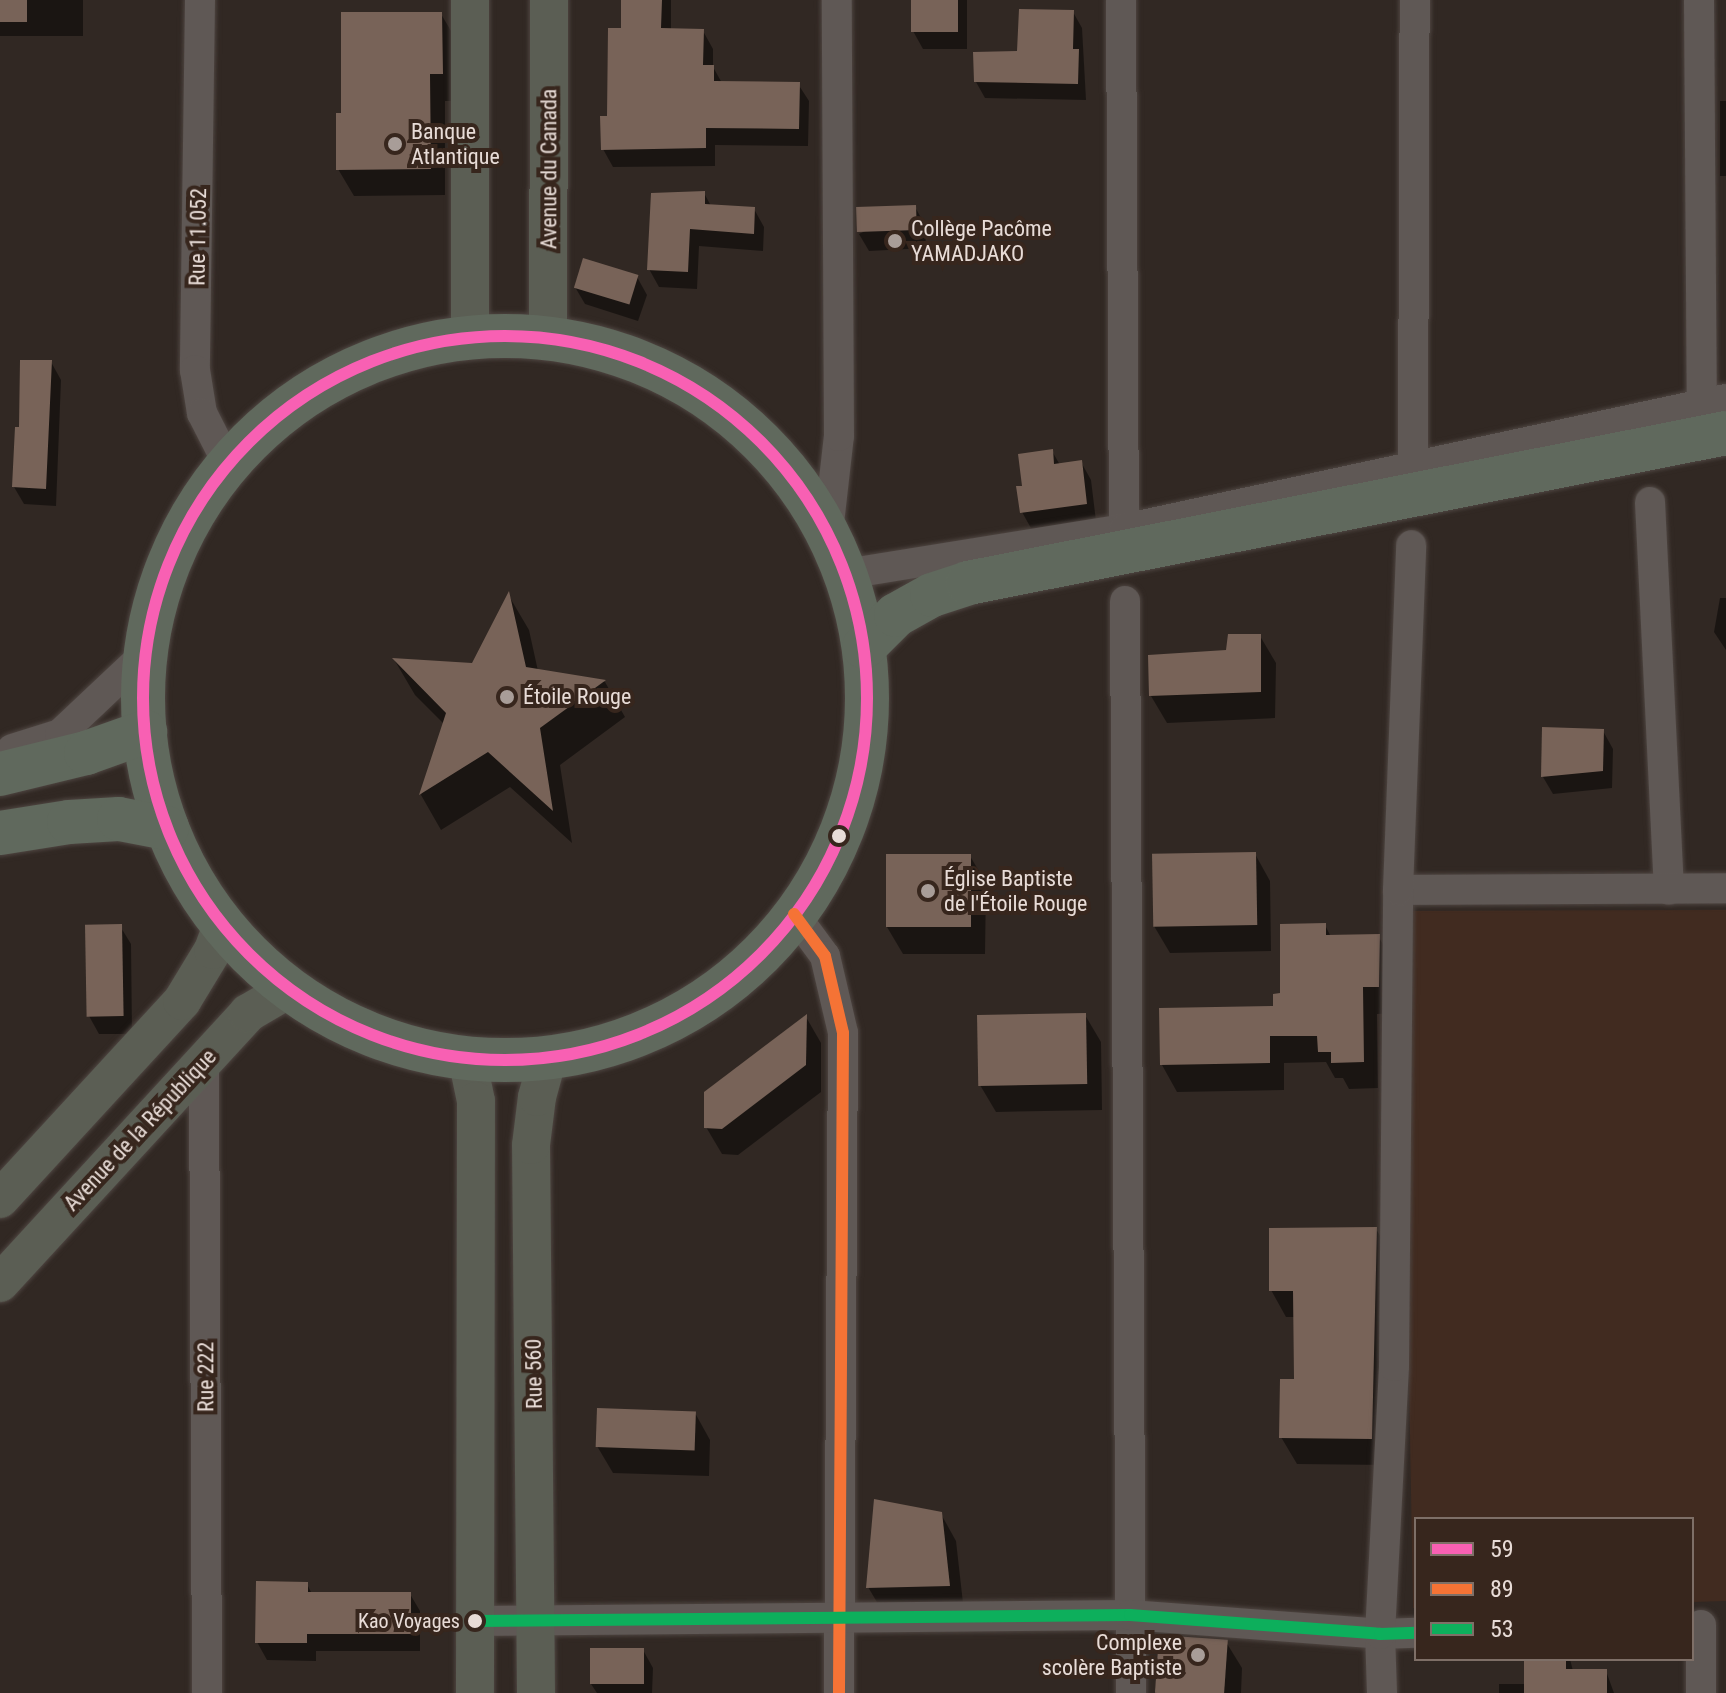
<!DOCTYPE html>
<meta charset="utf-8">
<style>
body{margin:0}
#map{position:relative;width:1726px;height:1693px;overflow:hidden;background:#312823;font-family:"Roboto Condensed",sans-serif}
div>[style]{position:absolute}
.built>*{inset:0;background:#412b20}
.shadow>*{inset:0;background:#0007;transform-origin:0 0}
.building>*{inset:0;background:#786358;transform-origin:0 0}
.roads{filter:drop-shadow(0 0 2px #4e4541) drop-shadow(0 0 2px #4e4541)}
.minor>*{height:30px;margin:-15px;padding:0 15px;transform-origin:15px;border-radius:15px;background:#5f5855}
.major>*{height:38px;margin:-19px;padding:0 19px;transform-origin:19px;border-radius:19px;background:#5b5e54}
.highway>*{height:44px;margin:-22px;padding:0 22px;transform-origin:22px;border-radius:22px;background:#60695d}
.highway>.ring{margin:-22px;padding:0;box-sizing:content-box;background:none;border:44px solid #60695d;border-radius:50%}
.bus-1>*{height:12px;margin:-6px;padding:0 6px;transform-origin:6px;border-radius:6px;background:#f860b3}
.bus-1>.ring{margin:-6px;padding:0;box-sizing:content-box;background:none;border:12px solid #f860b3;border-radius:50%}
.bus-2>*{height:12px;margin:-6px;padding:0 6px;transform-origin:6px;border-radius:6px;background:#f57335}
.bus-3>*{height:12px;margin:-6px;padding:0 6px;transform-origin:6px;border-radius:6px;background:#0daf5c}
.dots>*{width:22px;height:22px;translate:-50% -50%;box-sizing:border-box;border:4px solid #37261d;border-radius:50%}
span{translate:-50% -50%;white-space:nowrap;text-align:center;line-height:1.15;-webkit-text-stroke:8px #37261d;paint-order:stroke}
.bus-label{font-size:20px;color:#e8dcd7}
.right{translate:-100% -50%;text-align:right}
.poi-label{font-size:22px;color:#e8dcd7}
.left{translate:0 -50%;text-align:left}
.street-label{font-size:22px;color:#e8dcd7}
.legend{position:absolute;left:1414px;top:1517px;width:280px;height:144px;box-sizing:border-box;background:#37261d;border:2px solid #7e6f67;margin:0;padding:10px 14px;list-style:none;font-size:24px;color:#e8dcd7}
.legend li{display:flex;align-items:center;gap:16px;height:40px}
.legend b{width:40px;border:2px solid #7e6f67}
</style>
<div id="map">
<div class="built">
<i style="clip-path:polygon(1726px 910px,1726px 1601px,1692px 1602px,1692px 1519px,1416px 1519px,1416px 1608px,1413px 1608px,1401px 911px)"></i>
</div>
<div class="shadow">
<i style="left:0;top:0;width:83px;height:36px"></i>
<i style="clip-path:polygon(623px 0,671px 0,671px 31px,703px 31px,713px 49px,713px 67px,722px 83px,798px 84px,809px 101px,808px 146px,715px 145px,715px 166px,613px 167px,603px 149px,623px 30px)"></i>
<i style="clip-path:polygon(913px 0,967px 0,967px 49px,923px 49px,913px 31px)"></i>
<i style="clip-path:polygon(1073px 12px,1082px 28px,1086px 100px,985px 98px,976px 82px)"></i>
<i style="clip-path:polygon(441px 14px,457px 41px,457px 101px,445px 101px,445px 195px,354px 196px,338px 169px,343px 115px)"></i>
<i style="left:1720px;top:101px;width:6px;height:75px"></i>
<i style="clip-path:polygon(704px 193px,711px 206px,754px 209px,764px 227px,763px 251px,699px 246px,697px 289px,659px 287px,649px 269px)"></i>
<i style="clip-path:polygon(915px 207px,925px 225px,926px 248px,869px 251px,859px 234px)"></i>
<i style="clip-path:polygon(637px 277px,647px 295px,638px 321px,585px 304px,575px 287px)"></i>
<i style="clip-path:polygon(51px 362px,61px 380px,56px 506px,24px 504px,14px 487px,21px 429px)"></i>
<i style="clip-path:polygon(1052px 451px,1060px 465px,1081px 462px,1091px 480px,1096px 521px,1032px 530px,1022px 512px,1024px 488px)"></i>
<i style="clip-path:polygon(509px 596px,529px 630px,538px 671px,605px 682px,625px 717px,560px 765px,572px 843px,510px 787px,441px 830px,421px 795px,445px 725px,415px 695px,395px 661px,474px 666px)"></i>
<i style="clip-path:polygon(1720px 598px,1726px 598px,1726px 650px,1714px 632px)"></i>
<i style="clip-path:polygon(1260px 636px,1276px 663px,1275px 718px,1167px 723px,1151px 696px)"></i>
<i style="clip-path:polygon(1603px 731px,1613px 749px,1612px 788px,1553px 794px,1543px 777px)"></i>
<i style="clip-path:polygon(1255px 854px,1270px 881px,1271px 951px,1170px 953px,1154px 926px)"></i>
<i style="clip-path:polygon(970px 856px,986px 883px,985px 954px,903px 954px,887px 927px)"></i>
<i style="clip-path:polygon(1325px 925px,1331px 937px,1378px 936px,1394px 963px,1394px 1013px,1377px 1014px,1378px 1088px,1349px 1089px,1343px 1078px,1335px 1078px,1326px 1062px,1284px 1063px,1284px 1090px,1177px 1092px,1162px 1065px,1275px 1008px)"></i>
<i style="clip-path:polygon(120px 926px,131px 944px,132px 1034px,99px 1034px,89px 1016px)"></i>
<i style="clip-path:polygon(1085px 1015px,1101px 1042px,1102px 1110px,996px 1112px,980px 1085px)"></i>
<i style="clip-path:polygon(806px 1017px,821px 1043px,821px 1092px,738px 1155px,722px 1154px,706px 1127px)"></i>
<i style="clip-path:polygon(1376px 1229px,1392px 1256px,1387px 1465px,1297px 1464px,1281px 1437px,1296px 1382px,1296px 1317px,1286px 1317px,1271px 1290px)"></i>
<i style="clip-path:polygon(695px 1413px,710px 1440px,709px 1476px,613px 1473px,597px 1446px)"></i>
<i style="clip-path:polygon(941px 1514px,956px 1541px,964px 1612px,884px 1614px,868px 1587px)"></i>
<i style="clip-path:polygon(307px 1584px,312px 1594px,410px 1594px,420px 1611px,420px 1651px,316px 1651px,316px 1661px,267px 1660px,257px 1642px)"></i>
<i style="clip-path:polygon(1226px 1642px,1242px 1668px,1241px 1693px,1160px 1693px)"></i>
<i style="clip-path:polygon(643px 1650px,653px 1668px,652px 1693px,597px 1693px,591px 1684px)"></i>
<i style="clip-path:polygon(1526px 1659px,1570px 1659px,1573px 1671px,1606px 1671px,1614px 1693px,1499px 1693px,1499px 1684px,1526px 1684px)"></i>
</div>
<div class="building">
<i style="left:0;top:0;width:27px;height:22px"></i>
<i style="clip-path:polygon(621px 0,662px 0,661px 28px,704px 29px,703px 65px,714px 65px,714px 81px,800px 82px,799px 129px,706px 128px,706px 148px,601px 150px,600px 116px,607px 116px,608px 28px,621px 28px)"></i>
<i style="left:911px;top:0;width:47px;height:32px"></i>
<i style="clip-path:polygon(1019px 9px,1074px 10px,1073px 49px,1079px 49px,1078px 84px,974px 82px,973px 52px,1017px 51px)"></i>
<i style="clip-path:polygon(341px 12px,442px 12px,443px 74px,430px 74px,431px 169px,336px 170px,336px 113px,341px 113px)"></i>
<i style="clip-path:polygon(705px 191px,705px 204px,755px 207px,754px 234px,690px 229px,688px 272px,647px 270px,651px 193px)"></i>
<i style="left:916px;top:205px;width:25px;height:60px;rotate:88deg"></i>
<i style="left:583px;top:258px;width:58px;height:31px;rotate:17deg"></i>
<i style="clip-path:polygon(20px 360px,52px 360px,46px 489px,12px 487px,15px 427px,19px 427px)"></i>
<i style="clip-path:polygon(1053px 449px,1054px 464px,1082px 460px,1087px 504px,1020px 513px,1016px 486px,1022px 486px,1018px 454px)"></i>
<i style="clip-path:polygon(509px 591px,526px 667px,606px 680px,540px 728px,553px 811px,488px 752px,419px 795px,446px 713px,392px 658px,472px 663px)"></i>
<i style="clip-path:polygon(1228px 634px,1261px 634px,1261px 692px,1149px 696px,1148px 655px,1226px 650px)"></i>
<i style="clip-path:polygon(1542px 727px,1604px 729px,1603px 771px,1541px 777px)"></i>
<i style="left:1256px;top:852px;width:73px;height:104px;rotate:89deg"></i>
<i style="left:886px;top:854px;width:85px;height:73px"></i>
<i style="clip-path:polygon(1326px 923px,1326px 935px,1380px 934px,1379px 987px,1363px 987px,1364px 1062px,1331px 1063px,1331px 1052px,1318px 1052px,1317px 1036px,1270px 1036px,1270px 1063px,1160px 1065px,1159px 1008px,1273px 1006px,1273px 994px,1280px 993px,1280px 924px)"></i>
<i style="left:122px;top:924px;width:92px;height:37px;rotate:89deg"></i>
<i style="left:1086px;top:1013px;width:71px;height:109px;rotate:89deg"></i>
<i style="clip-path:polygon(807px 1014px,806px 1065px,722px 1129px,704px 1128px,704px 1092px)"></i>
<i style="clip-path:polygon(1377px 1227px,1372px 1439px,1279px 1438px,1280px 1379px,1294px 1379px,1293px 1291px,1269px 1291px,1269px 1228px)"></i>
<i style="left:597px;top:1408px;width:99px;height:39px;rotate:2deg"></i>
<i style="clip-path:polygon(874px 1499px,942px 1512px,950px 1586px,866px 1588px)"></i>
<i style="clip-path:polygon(256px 1581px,308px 1582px,308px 1592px,411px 1592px,411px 1634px,307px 1634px,307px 1643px,255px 1643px)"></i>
<i style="left:1159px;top:1635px;width:69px;height:58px;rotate:4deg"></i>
<i style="left:590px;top:1648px;width:54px;height:36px"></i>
<i style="clip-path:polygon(1524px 1659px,1566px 1659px,1566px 1669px,1607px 1669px,1607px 1693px,1524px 1693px)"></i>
</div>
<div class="roads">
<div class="minor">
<i style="left:200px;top:0;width:370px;rotate:90.8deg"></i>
<i style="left:195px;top:370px;width:44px;rotate:80.8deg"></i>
<i style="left:202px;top:413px;width:59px;rotate:63deg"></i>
<i style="left:1121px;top:0;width:529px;rotate:89.68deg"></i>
<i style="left:1699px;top:0;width:404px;rotate:89.6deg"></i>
<i style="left:1413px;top:469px;width:469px;rotate:-89.8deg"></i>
<i style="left:1650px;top:502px;width:388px;rotate:87.2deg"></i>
<i style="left:828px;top:532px;width:97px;rotate:-83.5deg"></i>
<i style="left:839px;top:436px;width:436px;rotate:-90.3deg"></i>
<i style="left:846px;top:574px;width:282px;rotate:-9.2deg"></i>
<i style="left:1124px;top:529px;width:616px;rotate:-12.19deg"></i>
<i style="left:1125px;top:601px;width:1092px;rotate:89.69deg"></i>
<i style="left:12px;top:749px;width:50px;rotate:-17.4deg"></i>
<i style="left:60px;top:734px;width:120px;rotate:-43.3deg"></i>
<i style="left:1398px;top:890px;width:328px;rotate:-0.3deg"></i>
<i style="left:794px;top:914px;width:52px;rotate:53.6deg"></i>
<i style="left:825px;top:956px;width:79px;rotate:76.8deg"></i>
<i style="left:843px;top:1033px;width:660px;rotate:90.35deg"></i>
<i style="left:204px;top:1062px;width:631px;rotate:89.73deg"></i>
<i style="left:475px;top:1621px;width:655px;rotate:-0.52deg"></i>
<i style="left:1130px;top:1615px;width:251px;rotate:4.3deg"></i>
<i style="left:1380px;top:1634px;width:36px;rotate:-2deg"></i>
<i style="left:1701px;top:1625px;width:68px;rotate:90deg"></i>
<i style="left:1382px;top:1693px;width:59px;rotate:-91.9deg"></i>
<i style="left:1380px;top:1634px;width:268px;rotate:-87deg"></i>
<i style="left:1394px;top:1366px;width:476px;rotate:-89.5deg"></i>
<i style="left:1398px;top:890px;width:345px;rotate:-87.8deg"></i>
</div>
<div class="major">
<i style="left:470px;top:338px;width:338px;rotate:-90deg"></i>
<i style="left:548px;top:338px;width:338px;rotate:-89.8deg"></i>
<i style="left:467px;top:1058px;width:44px;rotate:78.2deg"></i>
<i style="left:476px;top:1101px;width:592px;rotate:90.1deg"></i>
<i style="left:0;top:1199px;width:269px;rotate:-47.4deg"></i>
<i style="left:182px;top:1001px;width:60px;rotate:-58.7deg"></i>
<i style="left:213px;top:950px;width:27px;rotate:-70deg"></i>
<i style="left:0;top:1283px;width:367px;rotate:-47.4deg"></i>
<i style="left:248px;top:1013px;width:48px;rotate:-30.3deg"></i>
<i style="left:536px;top:1693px;width:548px;rotate:-90.52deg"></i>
<i style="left:531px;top:1145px;width:48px;rotate:-82.9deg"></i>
<i style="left:537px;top:1097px;width:41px;rotate:-74.6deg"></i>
</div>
<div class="highway">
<i class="ring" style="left:143px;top:336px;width:680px;height:680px"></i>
<i style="left:864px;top:647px;width:45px;rotate:-45deg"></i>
<i style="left:896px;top:615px;width:41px;rotate:-29.1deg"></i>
<i style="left:932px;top:595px;width:38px;rotate:-18deg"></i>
<i style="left:968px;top:583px;width:773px;rotate:-11.19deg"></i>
<i style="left:0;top:774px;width:89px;rotate:-13.7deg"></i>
<i style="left:86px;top:753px;width:63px;rotate:-19.6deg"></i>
<i style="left:0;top:833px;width:70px;rotate:-9.1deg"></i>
<i style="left:69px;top:822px;width:50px;rotate:-3.4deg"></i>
<i style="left:119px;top:819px;width:49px;rotate:10.6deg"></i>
</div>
</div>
<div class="bus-1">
<i class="ring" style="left:143px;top:336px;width:712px;height:712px"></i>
</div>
<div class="bus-2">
<i style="left:794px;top:914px;width:52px;rotate:53.6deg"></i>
<i style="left:825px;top:956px;width:79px;rotate:76.8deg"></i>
<i style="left:843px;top:1033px;width:660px;rotate:90.35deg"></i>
</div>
<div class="bus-3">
<i style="left:475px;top:1621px;width:655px;rotate:-0.52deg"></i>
<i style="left:1130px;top:1615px;width:251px;rotate:4.3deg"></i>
<i style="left:1380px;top:1634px;width:36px;rotate:-2deg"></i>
</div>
<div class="dots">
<i style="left:395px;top:144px;background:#a89d98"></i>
<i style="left:895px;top:241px;background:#a89d98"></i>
<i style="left:507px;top:697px;background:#a89d98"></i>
<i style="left:839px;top:836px;background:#e8dcd7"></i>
<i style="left:928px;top:891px;background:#a89d98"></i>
<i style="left:475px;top:1621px;background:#e8dcd7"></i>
<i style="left:1198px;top:1655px;background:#a89d98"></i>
</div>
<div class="bus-label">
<span class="right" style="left:460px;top:1621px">Kao Voyages</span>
</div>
<div class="poi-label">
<span class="left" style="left:411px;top:144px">Banque<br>Atlantique</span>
<span class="left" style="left:911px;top:241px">Collège Pacôme<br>YAMADJAKO</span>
<span class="left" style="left:523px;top:697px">Étoile Rouge</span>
<span class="left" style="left:944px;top:891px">Église Baptiste<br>de l'Étoile Rouge</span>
<span class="right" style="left:1182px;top:1655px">Complexe<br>scolère Baptiste</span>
</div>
<div class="street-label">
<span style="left:549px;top:169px;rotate:-90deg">Avenue du Canada</span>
<span style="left:198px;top:237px;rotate:-89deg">Rue 11.052</span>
<span style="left:140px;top:1130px;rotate:-47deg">Avenue de la République</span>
<span style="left:534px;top:1374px;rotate:-91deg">Rue 560</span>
<span style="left:206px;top:1377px;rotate:-90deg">Rue 222</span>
</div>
<ul class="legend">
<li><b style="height:10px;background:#f860b3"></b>59</li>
<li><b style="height:10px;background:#f57335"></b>89</li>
<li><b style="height:10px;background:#0daf5c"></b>53</li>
</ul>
</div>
